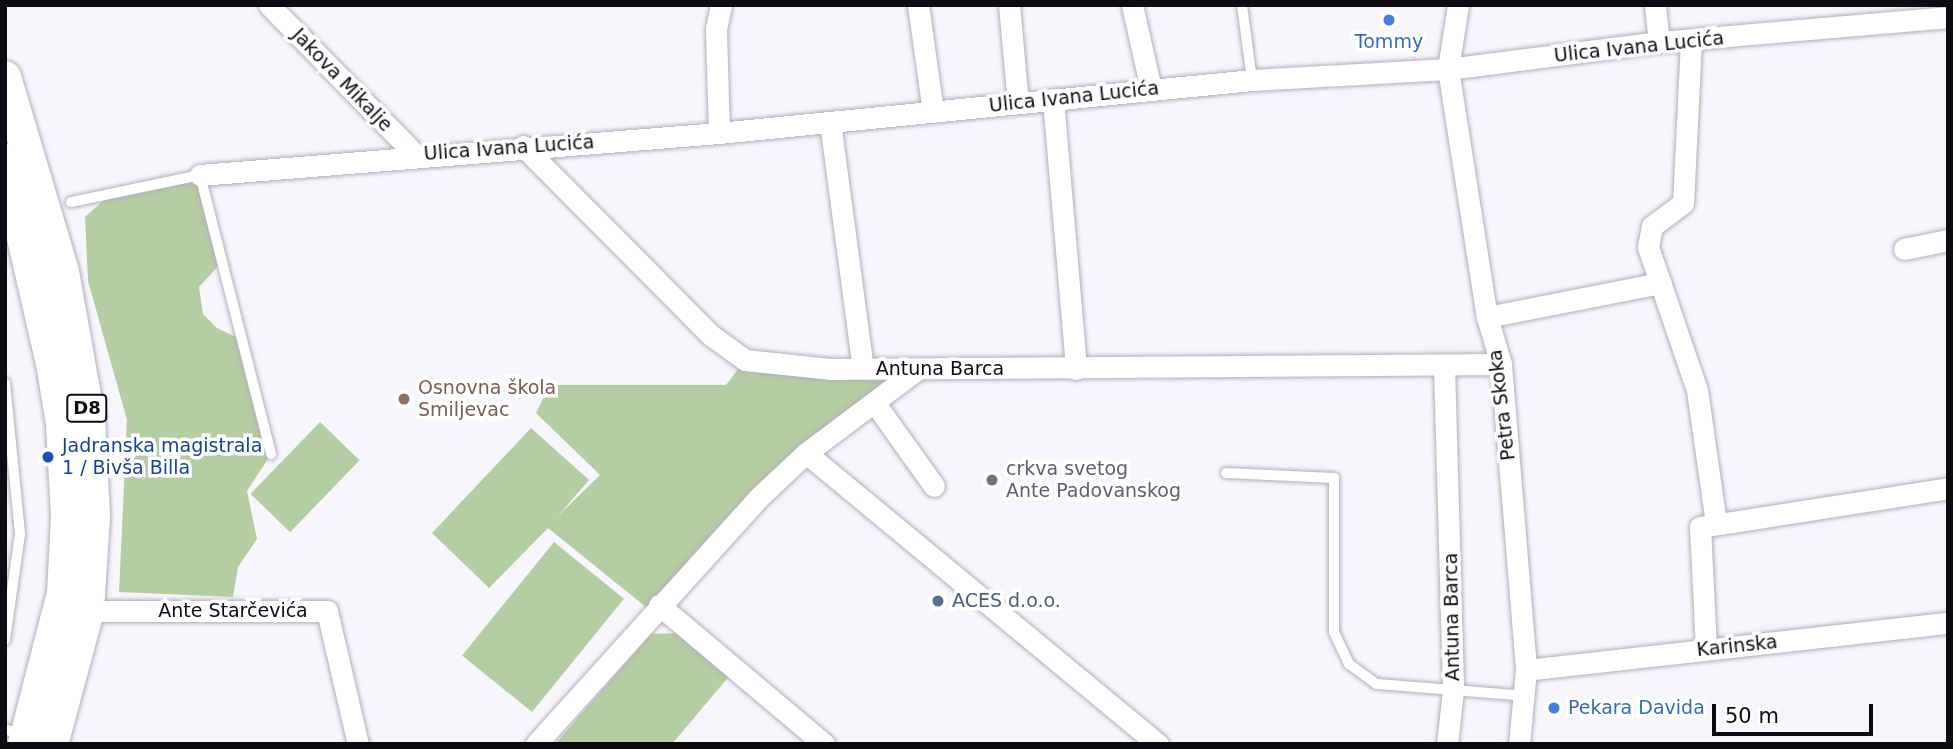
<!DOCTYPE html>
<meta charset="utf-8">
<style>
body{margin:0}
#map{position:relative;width:1953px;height:749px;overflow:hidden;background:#f8f6fd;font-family:"DejaVu Sans",sans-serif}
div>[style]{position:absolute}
.green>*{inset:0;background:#b5cda3;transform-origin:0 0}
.roads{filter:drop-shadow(0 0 2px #b3adbf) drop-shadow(0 0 2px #b3adbf)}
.service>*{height:10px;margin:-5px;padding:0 5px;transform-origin:5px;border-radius:5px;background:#fff}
.minor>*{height:21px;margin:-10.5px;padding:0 10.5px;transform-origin:10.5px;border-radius:10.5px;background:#fff}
.primary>*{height:32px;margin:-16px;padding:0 16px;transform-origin:16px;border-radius:16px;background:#fff}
.dots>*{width:19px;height:19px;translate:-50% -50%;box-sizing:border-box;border:4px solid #fff;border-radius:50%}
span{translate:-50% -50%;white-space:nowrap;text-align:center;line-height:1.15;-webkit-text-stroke:7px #fff;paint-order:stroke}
.shield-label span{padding:2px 5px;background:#fff;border:2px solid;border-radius:5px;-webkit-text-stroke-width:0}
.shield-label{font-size:18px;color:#0d0b11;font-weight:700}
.shop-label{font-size:19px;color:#366cbe}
.left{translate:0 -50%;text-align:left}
.street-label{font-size:19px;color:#0d0b11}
.education-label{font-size:19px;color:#785e54}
.transit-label{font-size:19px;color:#164399}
.worship-label{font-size:19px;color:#5b616d}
.service-label{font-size:19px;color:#4e5e75}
.frame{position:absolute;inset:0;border:7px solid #0d0b11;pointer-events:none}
.scale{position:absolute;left:1712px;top:704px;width:161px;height:32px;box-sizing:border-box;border:4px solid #0d0b11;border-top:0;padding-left:9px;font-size:21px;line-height:24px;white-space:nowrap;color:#0d0b11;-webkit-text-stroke:5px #fff;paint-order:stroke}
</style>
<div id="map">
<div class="green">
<i style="clip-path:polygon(200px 175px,222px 262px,199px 287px,203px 314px,217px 328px,242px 340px,271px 454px,247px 491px,257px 539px,238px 567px,233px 597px,119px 592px,127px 420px,88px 281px,85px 217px,114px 191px)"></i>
<i style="clip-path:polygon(745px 360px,918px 369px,806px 453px,652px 612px,548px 528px,489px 588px,432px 533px,531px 428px,589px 480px,558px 516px,600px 475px,536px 413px,550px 385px,726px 385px)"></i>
<i style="left:320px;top:422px;width:55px;height:100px;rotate:44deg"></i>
<i style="left:554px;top:542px;width:90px;height:146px;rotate:39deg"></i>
<i style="clip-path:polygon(682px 633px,731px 674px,672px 744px,555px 744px,651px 634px)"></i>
</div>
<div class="roads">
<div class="service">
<i style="left:1242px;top:5px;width:76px;rotate:82.4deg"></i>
<i style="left:71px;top:202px;width:132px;rotate:-11.8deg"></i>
<i style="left:200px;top:175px;width:288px;rotate:75.7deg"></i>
<i style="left:5px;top:383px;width:152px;rotate:84.3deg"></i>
<i style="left:20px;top:534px;width:107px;rotate:98.1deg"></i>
<i style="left:1226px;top:473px;width:108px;rotate:2.7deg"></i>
<i style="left:1334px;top:478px;width:154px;rotate:90deg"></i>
<i style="left:1334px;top:632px;width:35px;rotate:65deg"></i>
<i style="left:1349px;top:664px;width:34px;rotate:36deg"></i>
<i style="left:1377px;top:684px;width:149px;rotate:4.6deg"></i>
<i style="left:5px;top:729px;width:20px;rotate:20deg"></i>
</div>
<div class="minor">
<i style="left:269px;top:5px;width:210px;rotate:45.6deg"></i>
<i style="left:918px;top:5px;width:108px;rotate:82deg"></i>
<i style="left:1009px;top:5px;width:98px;rotate:84.8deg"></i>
<i style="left:1132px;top:5px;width:86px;rotate:77.3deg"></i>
<i style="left:1458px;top:5px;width:65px;rotate:98.9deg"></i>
<i style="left:1448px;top:69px;width:251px;rotate:81.1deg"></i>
<i style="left:1487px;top:317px;width:49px;rotate:73.4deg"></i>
<i style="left:1501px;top:364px;width:307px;rotate:85.3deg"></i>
<i style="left:1526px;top:670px;width:74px;rotate:95.4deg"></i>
<i style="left:1655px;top:5px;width:37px;rotate:84deg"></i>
<i style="left:1691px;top:41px;width:162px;rotate:92.8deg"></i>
<i style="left:1683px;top:203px;width:39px;rotate:143deg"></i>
<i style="left:1652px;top:226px;width:21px;rotate:101deg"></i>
<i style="left:1648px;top:247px;width:151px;rotate:71.1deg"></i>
<i style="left:1697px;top:390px;width:135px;rotate:81.9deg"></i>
<i style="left:1053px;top:99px;width:271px;rotate:85.1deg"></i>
<i style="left:830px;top:122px;width:248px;rotate:82.4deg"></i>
<i style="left:719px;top:133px;width:104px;rotate:-91.7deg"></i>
<i style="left:716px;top:29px;width:25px;rotate:-78deg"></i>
<i style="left:523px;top:146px;width:268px;rotate:45.2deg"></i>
<i style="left:712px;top:336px;width:41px;rotate:36deg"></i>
<i style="left:745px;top:360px;width:85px;rotate:6deg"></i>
<i style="left:830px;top:369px;width:671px;rotate:-0.43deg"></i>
<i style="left:200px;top:175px;width:521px;rotate:-4.63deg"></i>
<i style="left:719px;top:133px;width:536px;rotate:-5.68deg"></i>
<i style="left:1252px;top:80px;width:196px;rotate:-3.2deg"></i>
<i style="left:1448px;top:69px;width:213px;rotate:-7.3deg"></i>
<i style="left:1659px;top:42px;width:290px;rotate:-4.9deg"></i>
<i style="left:1904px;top:249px;width:45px;rotate:-11.6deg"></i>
<i style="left:1487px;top:317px;width:177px;rotate:-11.1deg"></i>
<i style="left:1444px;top:365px;width:325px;rotate:88.4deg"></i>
<i style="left:1453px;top:690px;width:54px;rotate:96.3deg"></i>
<i style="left:874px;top:402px;width:103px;rotate:54.5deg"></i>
<i style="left:806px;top:453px;width:457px;rotate:39.6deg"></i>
<i style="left:659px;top:605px;width:216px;rotate:40.1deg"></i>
<i style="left:88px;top:611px;width:239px"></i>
<i style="left:327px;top:611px;width:137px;rotate:76.9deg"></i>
<i style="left:1706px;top:649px;width:122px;rotate:-92.8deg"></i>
<i style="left:1700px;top:527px;width:251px;rotate:-8.9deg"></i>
<i style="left:1526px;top:670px;width:425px;rotate:-6.4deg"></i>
<i style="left:536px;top:744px;width:330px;rotate:-47.9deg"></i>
<i style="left:757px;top:499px;width:67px;rotate:-43.2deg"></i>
<i style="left:806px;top:453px;width:140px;rotate:-36.9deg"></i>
</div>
<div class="primary">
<i style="left:5px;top:77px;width:203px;rotate:73.4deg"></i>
<i style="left:63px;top:272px;width:148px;rotate:79.9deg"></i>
<i style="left:89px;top:418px;width:99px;rotate:87.1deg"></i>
<i style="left:94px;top:517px;width:94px;rotate:93.7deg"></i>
<i style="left:88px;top:611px;width:138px;rotate:105.1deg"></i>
<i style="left:5px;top:160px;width:208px;rotate:77deg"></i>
<i style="left:52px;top:363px;width:62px;rotate:80.7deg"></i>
<i style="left:62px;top:424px;width:93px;rotate:86.9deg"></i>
<i style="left:67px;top:517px;width:76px;rotate:93deg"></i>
<i style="left:63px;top:593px;width:156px;rotate:104.5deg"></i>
</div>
</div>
<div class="dots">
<i style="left:1389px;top:20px;background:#3f7fe0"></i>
<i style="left:404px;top:399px;background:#8d6e63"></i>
<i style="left:48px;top:457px;background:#1a4fb4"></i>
<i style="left:992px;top:480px;background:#6b7280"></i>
<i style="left:938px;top:601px;background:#5c6f8a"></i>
<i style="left:1554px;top:708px;background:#3f7fe0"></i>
</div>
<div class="shield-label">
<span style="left:87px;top:408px">D8</span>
</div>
<div class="shop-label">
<span style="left:1389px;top:42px">Tommy</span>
<span class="left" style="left:1568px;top:708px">Pekara Davida</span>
</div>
<div class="street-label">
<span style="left:1639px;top:47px;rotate:-6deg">Ulica Ivana Lucića</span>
<span style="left:342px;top:80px;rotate:46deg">Jakova Mikalje</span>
<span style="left:1074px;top:97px;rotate:-6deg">Ulica Ivana Lucića</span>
<span style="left:509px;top:148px;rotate:-4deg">Ulica Ivana Lucića</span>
<span style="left:940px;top:369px">Antuna Barca</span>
<span style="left:1502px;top:405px;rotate:-97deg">Petra Skoka</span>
<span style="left:233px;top:611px">Ante Starčevića</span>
<span style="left:1452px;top:617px;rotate:-91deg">Antuna Barca</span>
<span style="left:1737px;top:646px;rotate:-6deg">Karinska</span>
</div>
<div class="education-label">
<span class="left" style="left:418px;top:399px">Osnovna škola<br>Smiljevac</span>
</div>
<div class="transit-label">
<span class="left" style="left:62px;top:457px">Jadranska magistrala<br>1 / Bivša Billa</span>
</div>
<div class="worship-label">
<span class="left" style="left:1006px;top:480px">crkva svetog<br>Ante Padovanskog</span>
</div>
<div class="service-label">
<span class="left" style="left:952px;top:601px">ACES d.o.o.</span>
</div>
<div class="frame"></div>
<div class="scale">50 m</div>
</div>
